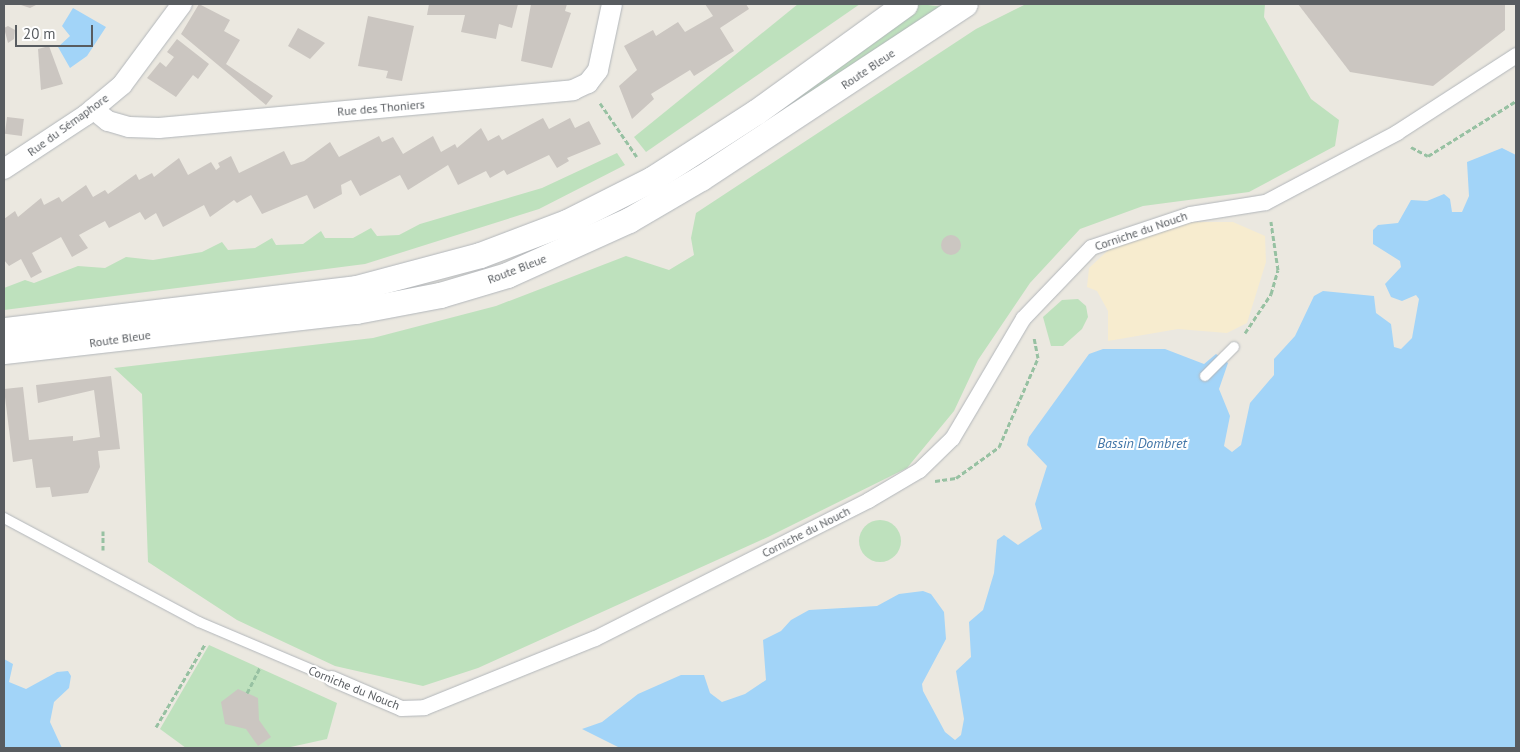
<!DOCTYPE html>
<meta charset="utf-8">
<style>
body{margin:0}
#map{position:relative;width:1520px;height:752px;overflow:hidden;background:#ebe8e0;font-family:"PT Sans",sans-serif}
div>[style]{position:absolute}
.green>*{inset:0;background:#bee1bd}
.round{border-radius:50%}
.sand>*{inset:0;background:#f7eccf}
.water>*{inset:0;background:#a2d4f8}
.building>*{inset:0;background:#cbc6c1;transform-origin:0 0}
.path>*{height:3px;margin-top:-1.5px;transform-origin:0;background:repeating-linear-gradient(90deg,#97c1a2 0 5px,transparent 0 7.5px)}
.roads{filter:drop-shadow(0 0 1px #b2b6ba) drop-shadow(0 0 1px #b2b6ba)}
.service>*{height:10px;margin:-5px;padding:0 5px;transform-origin:5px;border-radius:5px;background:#fff}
.pedestrian>*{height:15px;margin:-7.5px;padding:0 7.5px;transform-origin:7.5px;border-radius:7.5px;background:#fff}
.minor>*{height:20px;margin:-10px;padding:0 10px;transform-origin:10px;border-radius:10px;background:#fff}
.tertiary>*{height:25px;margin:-12.5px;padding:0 12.5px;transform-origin:12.5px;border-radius:12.5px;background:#fff}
span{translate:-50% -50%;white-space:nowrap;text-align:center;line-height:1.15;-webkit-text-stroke:4px #fff;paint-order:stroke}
.street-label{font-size:12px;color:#585c60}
.water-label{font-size:14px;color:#4276a8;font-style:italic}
.frame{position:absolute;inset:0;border:5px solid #585c60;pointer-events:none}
.scale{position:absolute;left:15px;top:25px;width:78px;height:22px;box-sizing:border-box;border:2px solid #585c60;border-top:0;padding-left:6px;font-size:15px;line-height:18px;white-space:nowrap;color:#585c60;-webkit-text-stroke:4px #fff;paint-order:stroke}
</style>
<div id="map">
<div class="green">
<i style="clip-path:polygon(798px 4px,860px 4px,646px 152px,634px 137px)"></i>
<i style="clip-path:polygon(920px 4px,944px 7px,774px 121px,770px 116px,871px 32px)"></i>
<i style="clip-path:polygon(1026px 4px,1265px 4px,1264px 17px,1311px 99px,1339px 120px,1335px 146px,1249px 192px,1143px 206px,1080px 229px,1030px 283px,978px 360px,954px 411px,907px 468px,768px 537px,478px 668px,423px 686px,335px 666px,237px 620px,148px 562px,142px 394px,114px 368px,373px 338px,496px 306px,626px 256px,669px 270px,694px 255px,691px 238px,696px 213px,976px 29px)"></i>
<i style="clip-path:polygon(617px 153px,625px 165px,539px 209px,365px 264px,4px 310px,4px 288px,25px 280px,34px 283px,78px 266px,105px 268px,126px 257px,153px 260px,202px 252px,222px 242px,228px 250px,255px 248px,272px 238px,276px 245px,303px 244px,321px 231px,325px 238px,353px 238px,371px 228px,377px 236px,399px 235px,420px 224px,542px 188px)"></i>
<i style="clip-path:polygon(1078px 299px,1086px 306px,1088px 317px,1082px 329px,1063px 346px,1051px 346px,1043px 317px,1062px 300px)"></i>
<i class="round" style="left:859px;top:520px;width:42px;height:42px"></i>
<i style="clip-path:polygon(209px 645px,337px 703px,327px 739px,286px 748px,186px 748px,160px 729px)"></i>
</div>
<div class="sand">
<i style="clip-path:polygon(1183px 222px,1233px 222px,1265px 236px,1266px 262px,1247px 323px,1227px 333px,1178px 329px,1108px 341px,1108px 311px,1097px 291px,1087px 287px,1089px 268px,1116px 243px)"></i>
</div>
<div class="water">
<i style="clip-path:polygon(73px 8px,106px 27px,87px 56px,70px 68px,58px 47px,70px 36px,62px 26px)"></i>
<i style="clip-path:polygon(1502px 148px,1516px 155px,1516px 748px,620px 748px,582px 729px,602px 722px,638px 694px,681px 675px,704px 675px,710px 693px,722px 702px,745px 694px,766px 680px,763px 640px,781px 631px,791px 620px,809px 610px,877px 606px,899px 594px,923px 591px,931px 594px,944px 612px,946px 639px,922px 684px,923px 691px,945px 732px,955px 740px,961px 735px,964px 719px,956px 671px,971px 657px,969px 622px,983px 610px,994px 573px,997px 540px,1004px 535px,1018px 545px,1042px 529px,1035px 504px,1047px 466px,1027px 445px,1029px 437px,1089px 354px,1103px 349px,1165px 349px,1204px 364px,1216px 354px,1228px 363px,1219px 389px,1230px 416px,1224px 446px,1232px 452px,1241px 445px,1250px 403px,1274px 375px,1274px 359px,1295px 336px,1314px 296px,1323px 291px,1374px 296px,1376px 313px,1391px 324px,1394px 347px,1401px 349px,1412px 338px,1419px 299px,1416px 295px,1402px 301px,1391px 297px,1385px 284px,1401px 267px,1400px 261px,1373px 244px,1373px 230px,1378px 225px,1398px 223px,1411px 200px,1427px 201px,1444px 194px,1450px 199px,1452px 212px,1462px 212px,1469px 196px,1467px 162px)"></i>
<i style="clip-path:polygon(4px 659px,13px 664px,9px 682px,26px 689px,57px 672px,68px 671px,71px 676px,69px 688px,54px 702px,50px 722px,62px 748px,4px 748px)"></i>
</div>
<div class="building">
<i style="clip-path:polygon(18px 4px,38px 4px,30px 8px)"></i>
<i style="clip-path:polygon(199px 4px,230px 20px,224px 31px,240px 40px,226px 64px,273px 96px,266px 105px,181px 34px)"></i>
<i style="clip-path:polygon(429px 4px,518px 4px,512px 28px,499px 24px,496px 39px,461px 32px,465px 15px,427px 15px)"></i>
<i style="clip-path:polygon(531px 4px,567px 4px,565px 11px,571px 13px,552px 68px,521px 61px)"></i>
<i style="clip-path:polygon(705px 4px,746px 4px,749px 9px,720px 28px,734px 51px,694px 76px,690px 70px,651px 94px,654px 99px,632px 119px,619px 86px,637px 70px,624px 46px,653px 30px,656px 36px,678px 22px,685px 32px,713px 16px)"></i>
<i style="clip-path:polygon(1298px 4px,1505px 4px,1505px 30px,1433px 86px,1350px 72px)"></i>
<i style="clip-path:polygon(368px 16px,414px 26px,402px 81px,386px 78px,388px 71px,358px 66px)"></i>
<i style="clip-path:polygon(8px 26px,15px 30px,14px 39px,8px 43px,4px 28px)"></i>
<i style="clip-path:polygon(298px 28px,325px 43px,310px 59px,288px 46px)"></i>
<i style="clip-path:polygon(177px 39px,209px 64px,198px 79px,193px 75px,176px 97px,147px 78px,160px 62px,166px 67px,174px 57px,167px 52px)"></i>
<i style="clip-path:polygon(49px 46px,63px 84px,41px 90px,38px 49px)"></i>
<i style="left:7px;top:117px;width:17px;height:17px;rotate:7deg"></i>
<i style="clip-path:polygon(543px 118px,549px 129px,570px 118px,575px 128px,589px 121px,601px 144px,567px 158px,569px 161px,557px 168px,549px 155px,507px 175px,504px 170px,490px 178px,486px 171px,458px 185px,448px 165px,408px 190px,400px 175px,360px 196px,351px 180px,341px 185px,342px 194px,314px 209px,307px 195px,262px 214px,251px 195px,237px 203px,234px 200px,210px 217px,204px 205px,163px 227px,156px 213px,145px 220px,140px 212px,109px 228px,105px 221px,79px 235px,88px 248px,72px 257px,61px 237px,32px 253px,42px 272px,31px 278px,21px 259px,9px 266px,4px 260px,4px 219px,15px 211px,18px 217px,41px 198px,44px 205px,59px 197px,62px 202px,86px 185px,93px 197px,105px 190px,108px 194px,136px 174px,139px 180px,152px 173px,154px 177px,179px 158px,188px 175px,211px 162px,216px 170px,220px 167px,218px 163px,231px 156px,239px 173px,284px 151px,291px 165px,304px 161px,330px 142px,339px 157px,379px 136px,382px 142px,393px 137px,403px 154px,433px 136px,441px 152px,455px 144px,457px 148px,481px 128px,488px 141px,499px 135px,502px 140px)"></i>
<i class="round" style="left:941px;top:235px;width:20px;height:20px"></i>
<i style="clip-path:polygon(111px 376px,120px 449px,98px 451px,100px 467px,88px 493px,52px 497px,50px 487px,36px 488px,32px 459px,13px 462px,4px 389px,23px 387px,29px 440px,73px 436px,73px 441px,100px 437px,94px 390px,38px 403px,36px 385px)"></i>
<i style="clip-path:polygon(238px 689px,258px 698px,259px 720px,271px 737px,258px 746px,246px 729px,225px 724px,221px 702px)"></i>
</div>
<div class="path">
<i style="left:600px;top:103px;width:65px;rotate:55.6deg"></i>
<i style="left:1411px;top:147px;width:19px;rotate:28deg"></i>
<i style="left:1428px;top:156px;width:104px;rotate:-32deg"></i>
<i style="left:1245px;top:333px;width:47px;rotate:-56.3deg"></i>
<i style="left:1271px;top:294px;width:25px;rotate:-74deg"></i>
<i style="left:1278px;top:270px;width:49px;rotate:-98.3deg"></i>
<i style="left:935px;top:481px;width:21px;rotate:-8deg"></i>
<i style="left:956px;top:478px;width:53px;rotate:-35.8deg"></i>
<i style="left:999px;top:447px;width:97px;rotate:-66.3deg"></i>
<i style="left:1038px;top:358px;width:20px;rotate:-101deg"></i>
<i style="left:103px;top:550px;width:19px;rotate:-90deg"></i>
<i style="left:247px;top:693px;width:28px;rotate:-63deg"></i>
<i style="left:156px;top:727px;width:96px;rotate:-59.4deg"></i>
</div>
<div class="roads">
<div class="service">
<i style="left:1205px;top:376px;width:41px;rotate:-45deg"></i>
<i style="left:4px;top:518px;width:221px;rotate:28.1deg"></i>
<i style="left:199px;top:622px;width:143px;rotate:23deg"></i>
</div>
<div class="pedestrian">
<i style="left:331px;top:678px;width:76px;rotate:23.2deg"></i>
<i style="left:401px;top:708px;width:23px;rotate:-2deg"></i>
<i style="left:424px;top:707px;width:184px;rotate:-22deg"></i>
<i style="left:595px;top:638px;width:306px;rotate:-26.8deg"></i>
<i style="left:868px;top:500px;width:59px;rotate:-30.5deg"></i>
<i style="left:919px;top:470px;width:46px;rotate:-44.1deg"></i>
<i style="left:952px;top:438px;width:139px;rotate:-59.4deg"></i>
<i style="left:1023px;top:318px;width:98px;rotate:-46.2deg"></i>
<i style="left:1091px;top:247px;width:104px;rotate:-18.4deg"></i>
<i style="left:1190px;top:214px;width:76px;rotate:-9.1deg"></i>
<i style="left:1265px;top:202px;width:149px;rotate:-27.9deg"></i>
<i style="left:1397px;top:132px;width:142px;rotate:-32.9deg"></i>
</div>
<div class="minor">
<i style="left:93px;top:109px;width:19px;rotate:39deg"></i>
<i style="left:108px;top:121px;width:22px;rotate:16deg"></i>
<i style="left:129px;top:127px;width:30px;rotate:2deg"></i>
<i style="left:159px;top:128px;width:416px;rotate:-5.2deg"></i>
<i style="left:573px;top:90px;width:17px;rotate:-25deg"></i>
<i style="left:588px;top:83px;width:16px;rotate:-52deg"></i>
<i style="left:598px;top:70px;width:67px;rotate:-78deg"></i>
<i style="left:4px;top:169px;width:98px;rotate:-33.4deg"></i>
<i style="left:86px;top:115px;width:47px;rotate:-39.8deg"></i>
<i style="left:122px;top:85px;width:101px;rotate:-53.5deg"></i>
</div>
<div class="tertiary">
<i style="left:4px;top:330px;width:354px;rotate:-6.8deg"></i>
<i style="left:356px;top:288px;width:128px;rotate:-14.9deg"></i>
<i style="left:480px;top:255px;width:93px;rotate:-20.8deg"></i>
<i style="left:567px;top:222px;width:95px;rotate:-26.8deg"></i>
<i style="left:652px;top:179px;width:124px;rotate:-32.8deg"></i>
<i style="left:756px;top:112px;width:184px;rotate:-35.9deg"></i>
<i style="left:4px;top:351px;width:354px;rotate:-6.5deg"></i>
<i style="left:356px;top:311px;width:86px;rotate:-10.8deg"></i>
<i style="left:440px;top:295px;width:70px;rotate:-16.6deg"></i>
<i style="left:507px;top:275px;width:134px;rotate:-24.3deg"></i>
<i style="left:629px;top:220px;width:83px;rotate:-30.3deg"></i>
<i style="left:701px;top:178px;width:316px;rotate:-33.4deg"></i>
</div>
</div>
<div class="street-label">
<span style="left:868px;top:69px;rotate:-34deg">Route Bleue</span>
<span style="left:381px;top:108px;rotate:-5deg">Rue des Thoniers</span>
<span style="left:68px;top:125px;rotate:-36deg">Rue du Sémaphore</span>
<span style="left:1141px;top:231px;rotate:-19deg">Corniche du Nouch</span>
<span style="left:517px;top:269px;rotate:-21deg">Route Bleue</span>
<span style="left:120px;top:339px;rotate:-8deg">Route Bleue</span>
<span style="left:806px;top:532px;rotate:-27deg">Corniche du Nouch</span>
<span style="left:354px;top:688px;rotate:22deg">Corniche du Nouch</span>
</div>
<div class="water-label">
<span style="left:1142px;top:443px">Bassin Dombret</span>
</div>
<div class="frame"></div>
<div class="scale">20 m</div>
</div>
